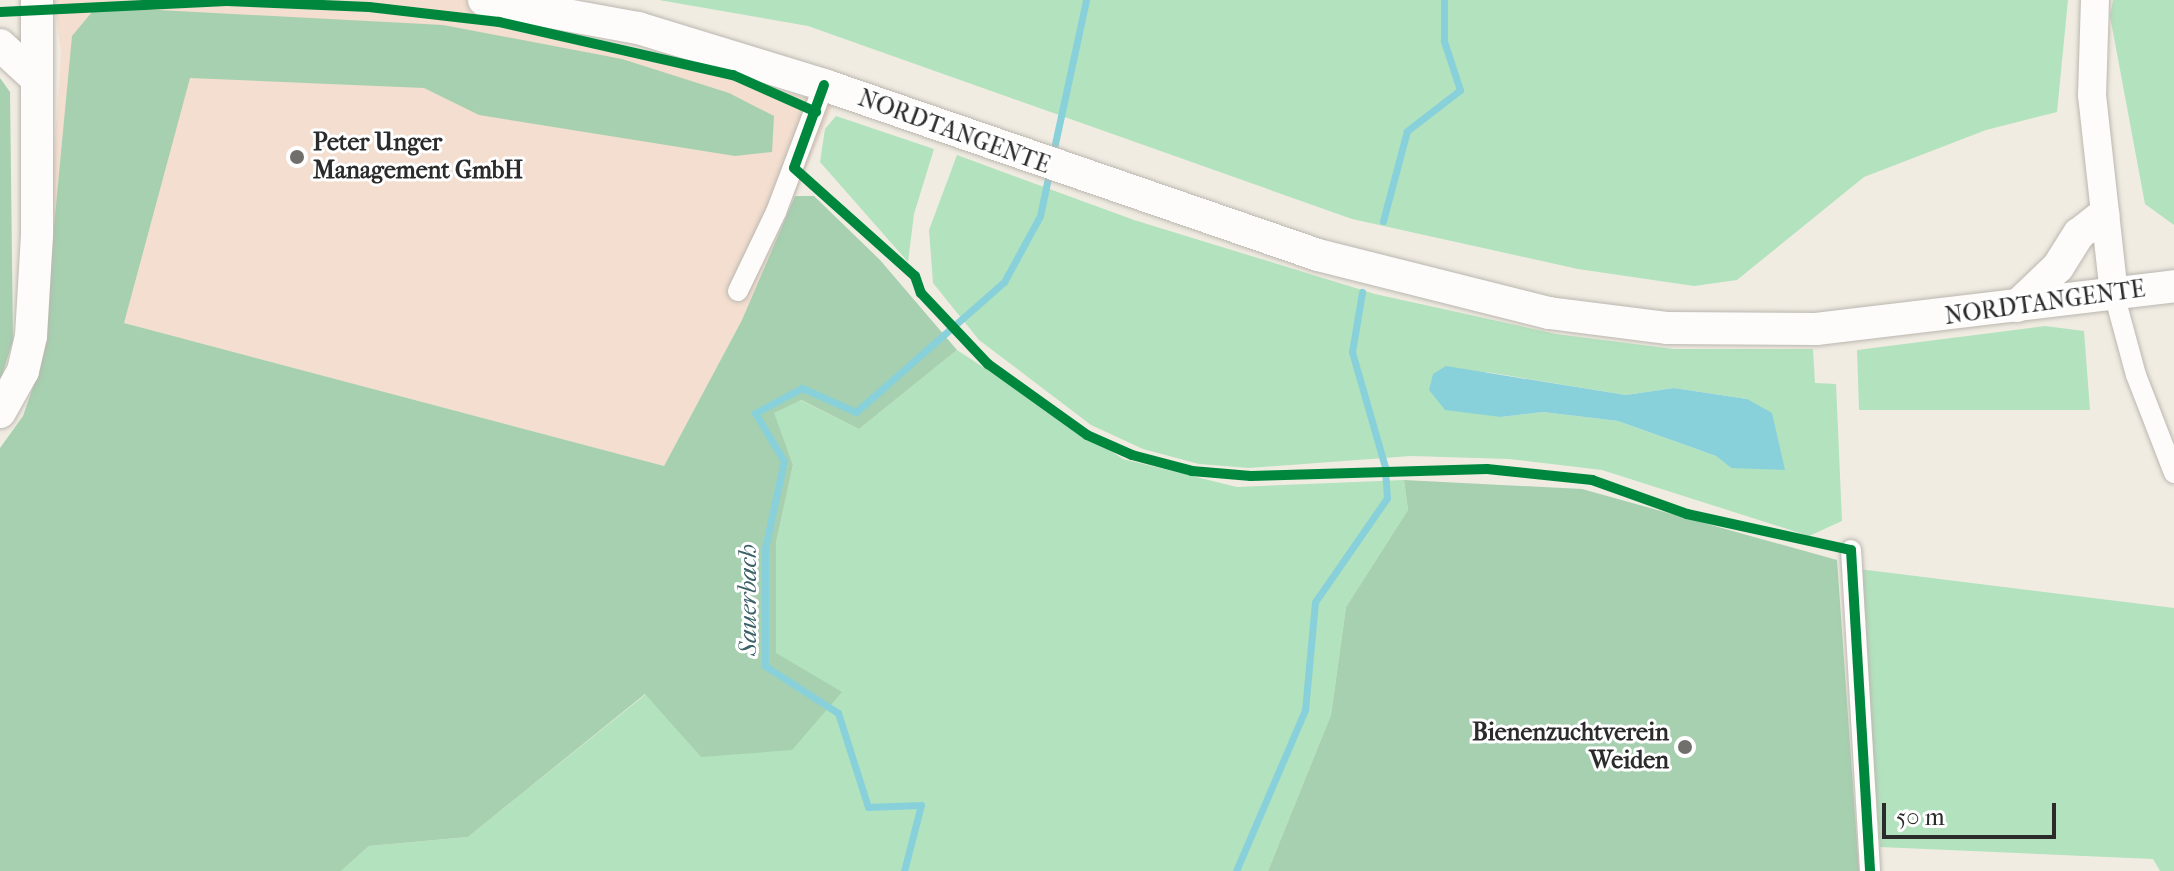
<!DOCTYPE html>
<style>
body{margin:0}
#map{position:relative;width:2174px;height:871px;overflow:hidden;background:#f1ece2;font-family:"IM FELL French Canon",serif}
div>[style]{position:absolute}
.built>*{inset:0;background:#f3decf}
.green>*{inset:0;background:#b3e2be}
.forest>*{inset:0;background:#a6d0af}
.water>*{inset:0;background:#89d1da}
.stream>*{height:7px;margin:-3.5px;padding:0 3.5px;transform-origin:3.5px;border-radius:3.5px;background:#89d1da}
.roads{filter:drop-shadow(0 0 2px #bab7b0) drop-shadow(0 0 2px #bab7b0)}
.street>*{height:20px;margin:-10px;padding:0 10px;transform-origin:10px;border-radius:10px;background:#fdfcfb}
.secondary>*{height:28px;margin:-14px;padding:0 14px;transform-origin:14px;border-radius:14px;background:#fdfcfb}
.primary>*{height:32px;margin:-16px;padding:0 16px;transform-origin:16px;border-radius:16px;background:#fdfcfb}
.cycleway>*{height:10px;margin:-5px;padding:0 5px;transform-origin:5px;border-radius:5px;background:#00873e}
.dots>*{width:22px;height:22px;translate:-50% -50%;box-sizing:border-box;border:4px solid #fff;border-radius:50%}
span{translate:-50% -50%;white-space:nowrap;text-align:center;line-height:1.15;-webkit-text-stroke:6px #fff;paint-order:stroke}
.street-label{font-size:24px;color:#2b2b2b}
.poi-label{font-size:24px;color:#2b2b2b;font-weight:700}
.left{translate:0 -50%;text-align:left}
.right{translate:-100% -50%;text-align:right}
.water-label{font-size:26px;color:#3c6167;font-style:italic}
.scale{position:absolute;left:1882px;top:803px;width:174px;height:36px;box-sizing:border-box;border:4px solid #2b2b2b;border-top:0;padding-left:10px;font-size:24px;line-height:28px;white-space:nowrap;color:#2b2b2b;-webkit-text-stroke:6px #fff;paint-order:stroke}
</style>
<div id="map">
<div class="built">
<i style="clip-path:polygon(54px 0,485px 0,482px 22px,594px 42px,833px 105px,742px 320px,664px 466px,44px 302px,61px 53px)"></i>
</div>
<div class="green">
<i style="clip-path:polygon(659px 0,2068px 0,2057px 112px,1986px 130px,1864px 177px,1737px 280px,1694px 286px,1578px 269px,1352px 219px,808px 26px)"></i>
<i style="clip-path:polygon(2113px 0,2174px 0,2174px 225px,2145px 204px,2110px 16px)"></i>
<i style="clip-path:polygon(836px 116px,934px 149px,914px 214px,908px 262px,820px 162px,825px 129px)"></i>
<i style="clip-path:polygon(evenodd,957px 155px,1134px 220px,1375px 294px,1556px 334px,1674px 349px,1813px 349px,1815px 383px,1836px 384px,1842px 521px,1809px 536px,1602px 470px,1509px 459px,1411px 456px,1249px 468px,1199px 464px,1143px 449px,1091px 425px,979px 340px,933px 283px,929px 230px,957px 155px,1486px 372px,1626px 395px,1674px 388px,1747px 399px,1750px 467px,1731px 468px,1716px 456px,1618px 421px,1543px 412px,1501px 417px,1486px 372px)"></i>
<i style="clip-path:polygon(2045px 326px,2084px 331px,2090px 410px,1859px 410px,1857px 350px)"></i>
<i style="clip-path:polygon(957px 350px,1123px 459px,1237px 487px,1404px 480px,1408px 510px,1346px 607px,1331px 715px,1268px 871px,341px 871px,369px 846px,468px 837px,646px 694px,701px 757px,776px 653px,776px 543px,793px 465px,773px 413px,800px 400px,859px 429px)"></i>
<i style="clip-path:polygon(1859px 569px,2174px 608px,2174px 871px,2160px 871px,2153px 859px,1880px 847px)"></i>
</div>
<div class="forest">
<i style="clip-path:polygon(121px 8px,443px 25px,622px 59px,729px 93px,774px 116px,772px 152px,735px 156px,479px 115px,424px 88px,190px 78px,124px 323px,664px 466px,742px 320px,795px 196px,814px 196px,880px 260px,957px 350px,859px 429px,801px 400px,774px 413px,793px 465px,776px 543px,776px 653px,842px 692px,792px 750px,701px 757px,645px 694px,468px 837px,369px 846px,341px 871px,0 871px,0 448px,23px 416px,41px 364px,72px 36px,92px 12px)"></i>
<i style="clip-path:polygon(0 78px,10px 92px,13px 340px,0 382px)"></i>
<i style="clip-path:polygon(1404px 480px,1582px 489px,1837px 560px,1859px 871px,1268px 871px,1331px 715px,1346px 607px,1408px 510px)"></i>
</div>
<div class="water">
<i style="clip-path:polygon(1446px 366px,1626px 395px,1674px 388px,1747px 399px,1772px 413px,1785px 470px,1731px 468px,1716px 456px,1618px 421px,1543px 412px,1501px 417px,1445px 410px,1429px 390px,1433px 374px)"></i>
</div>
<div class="stream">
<i style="left:1053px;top:153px;width:157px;rotate:-77.8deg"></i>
<i style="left:1383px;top:221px;width:93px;rotate:-75.1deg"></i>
<i style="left:1407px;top:131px;width:67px;rotate:-37.7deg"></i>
<i style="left:1460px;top:90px;width:52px;rotate:-108.1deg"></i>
<i style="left:1444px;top:41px;width:41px;rotate:-90deg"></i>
<i style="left:904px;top:871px;width:68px;rotate:-75.6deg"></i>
<i style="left:921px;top:805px;width:53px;rotate:177.8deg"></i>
<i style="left:868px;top:807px;width:99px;rotate:-107.7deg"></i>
<i style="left:838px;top:713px;width:87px;rotate:-147.2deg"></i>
<i style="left:765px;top:666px;width:118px;rotate:-90deg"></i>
<i style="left:765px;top:548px;width:89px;rotate:-77.7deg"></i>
<i style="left:784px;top:461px;width:56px;rotate:-121.1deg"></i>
<i style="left:755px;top:413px;width:53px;rotate:-28deg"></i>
<i style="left:802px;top:388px;width:59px;rotate:24deg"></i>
<i style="left:856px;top:412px;width:197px;rotate:-41.3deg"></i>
<i style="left:1004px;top:282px;width:75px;rotate:-61.4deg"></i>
<i style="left:1040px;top:216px;width:44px;rotate:-78.2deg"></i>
<i style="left:1236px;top:871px;width:175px;rotate:-66.8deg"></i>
<i style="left:1305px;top:710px;width:108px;rotate:-84.7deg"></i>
<i style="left:1315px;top:602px;width:126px;rotate:-55.3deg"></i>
<i style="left:1387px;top:498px;width:31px;rotate:-94deg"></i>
<i style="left:1385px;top:467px;width:120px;rotate:-106deg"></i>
<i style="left:1352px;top:352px;width:61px;rotate:-80.5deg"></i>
</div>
<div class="roads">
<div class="street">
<i style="left:738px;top:291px;width:88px;rotate:-64.3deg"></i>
<i style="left:776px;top:212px;width:136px;rotate:-69.3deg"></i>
<i style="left:2114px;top:294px;width:84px;rotate:74.8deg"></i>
<i style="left:2136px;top:375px;width:105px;rotate:68.8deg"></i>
<i style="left:1851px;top:550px;width:322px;rotate:86.6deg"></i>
</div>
<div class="secondary">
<i style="left:2095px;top:0;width:95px;rotate:91.8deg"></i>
<i style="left:2092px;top:95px;width:200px;rotate:83.7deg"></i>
</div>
<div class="primary">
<i style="left:484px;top:0;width:157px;rotate:10.3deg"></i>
<i style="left:638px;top:28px;width:195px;rotate:17deg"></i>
<i style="left:824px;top:85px;width:522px;rotate:18.99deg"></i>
<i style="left:1318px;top:255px;width:238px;rotate:14.1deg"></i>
<i style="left:1549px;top:313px;width:120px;rotate:7.2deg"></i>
<i style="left:1668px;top:328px;width:148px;rotate:0.4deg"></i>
<i style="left:1816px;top:329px;width:361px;rotate:-6.8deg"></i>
<i style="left:0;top:45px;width:50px;rotate:42.6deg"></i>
<i style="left:2017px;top:306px;width:57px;rotate:-43.6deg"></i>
<i style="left:2058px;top:267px;width:39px;rotate:-58deg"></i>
<i style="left:2079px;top:234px;width:31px;rotate:-38deg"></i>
<i style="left:0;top:412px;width:47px;rotate:-60.7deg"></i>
<i style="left:23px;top:371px;width:36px;rotate:-77deg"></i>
<i style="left:31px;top:336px;width:100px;rotate:-86.6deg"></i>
<i style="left:37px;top:236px;width:236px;rotate:-90deg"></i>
</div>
</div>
<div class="cycleway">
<i style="left:0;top:12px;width:227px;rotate:-2.8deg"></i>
<i style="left:227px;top:1px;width:142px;rotate:2.4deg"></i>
<i style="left:369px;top:7px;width:131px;rotate:6.6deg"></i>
<i style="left:499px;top:22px;width:240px;rotate:12.8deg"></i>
<i style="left:733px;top:75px;width:91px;rotate:24deg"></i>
<i style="left:824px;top:85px;width:88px;rotate:109.9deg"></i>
<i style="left:794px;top:168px;width:162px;rotate:41.8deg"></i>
<i style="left:915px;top:276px;width:18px;rotate:71deg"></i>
<i style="left:921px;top:293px;width:98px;rotate:46.7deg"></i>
<i style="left:988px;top:364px;width:122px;rotate:35.6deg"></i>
<i style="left:1087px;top:435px;width:49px;rotate:24deg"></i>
<i style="left:1132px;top:455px;width:62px;rotate:14.9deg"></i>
<i style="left:1192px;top:471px;width:59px;rotate:4.8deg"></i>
<i style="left:1251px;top:476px;width:236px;rotate:-1.7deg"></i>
<i style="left:1487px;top:469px;width:106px;rotate:6deg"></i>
<i style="left:1592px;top:480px;width:101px;rotate:19.7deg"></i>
<i style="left:1687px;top:514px;width:168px;rotate:12.4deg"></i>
<i style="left:1851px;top:550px;width:322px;rotate:86.6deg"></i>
</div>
<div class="dots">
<i style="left:297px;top:157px;background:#706f6b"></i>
<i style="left:1685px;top:747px;background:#706f6b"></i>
</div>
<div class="street-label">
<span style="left:954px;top:132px;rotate:20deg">NORDTANGENTE</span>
<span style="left:2045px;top:303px;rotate:-8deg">NORDTANGENTE</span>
</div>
<div class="poi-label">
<span class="left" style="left:313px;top:157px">Peter Unger<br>Management GmbH</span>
<span class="right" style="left:1669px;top:747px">Bienenzuchtverein<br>Weiden</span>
</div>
<div class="water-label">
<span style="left:748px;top:600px;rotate:-90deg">Sauerbach</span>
</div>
<div class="scale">50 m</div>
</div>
